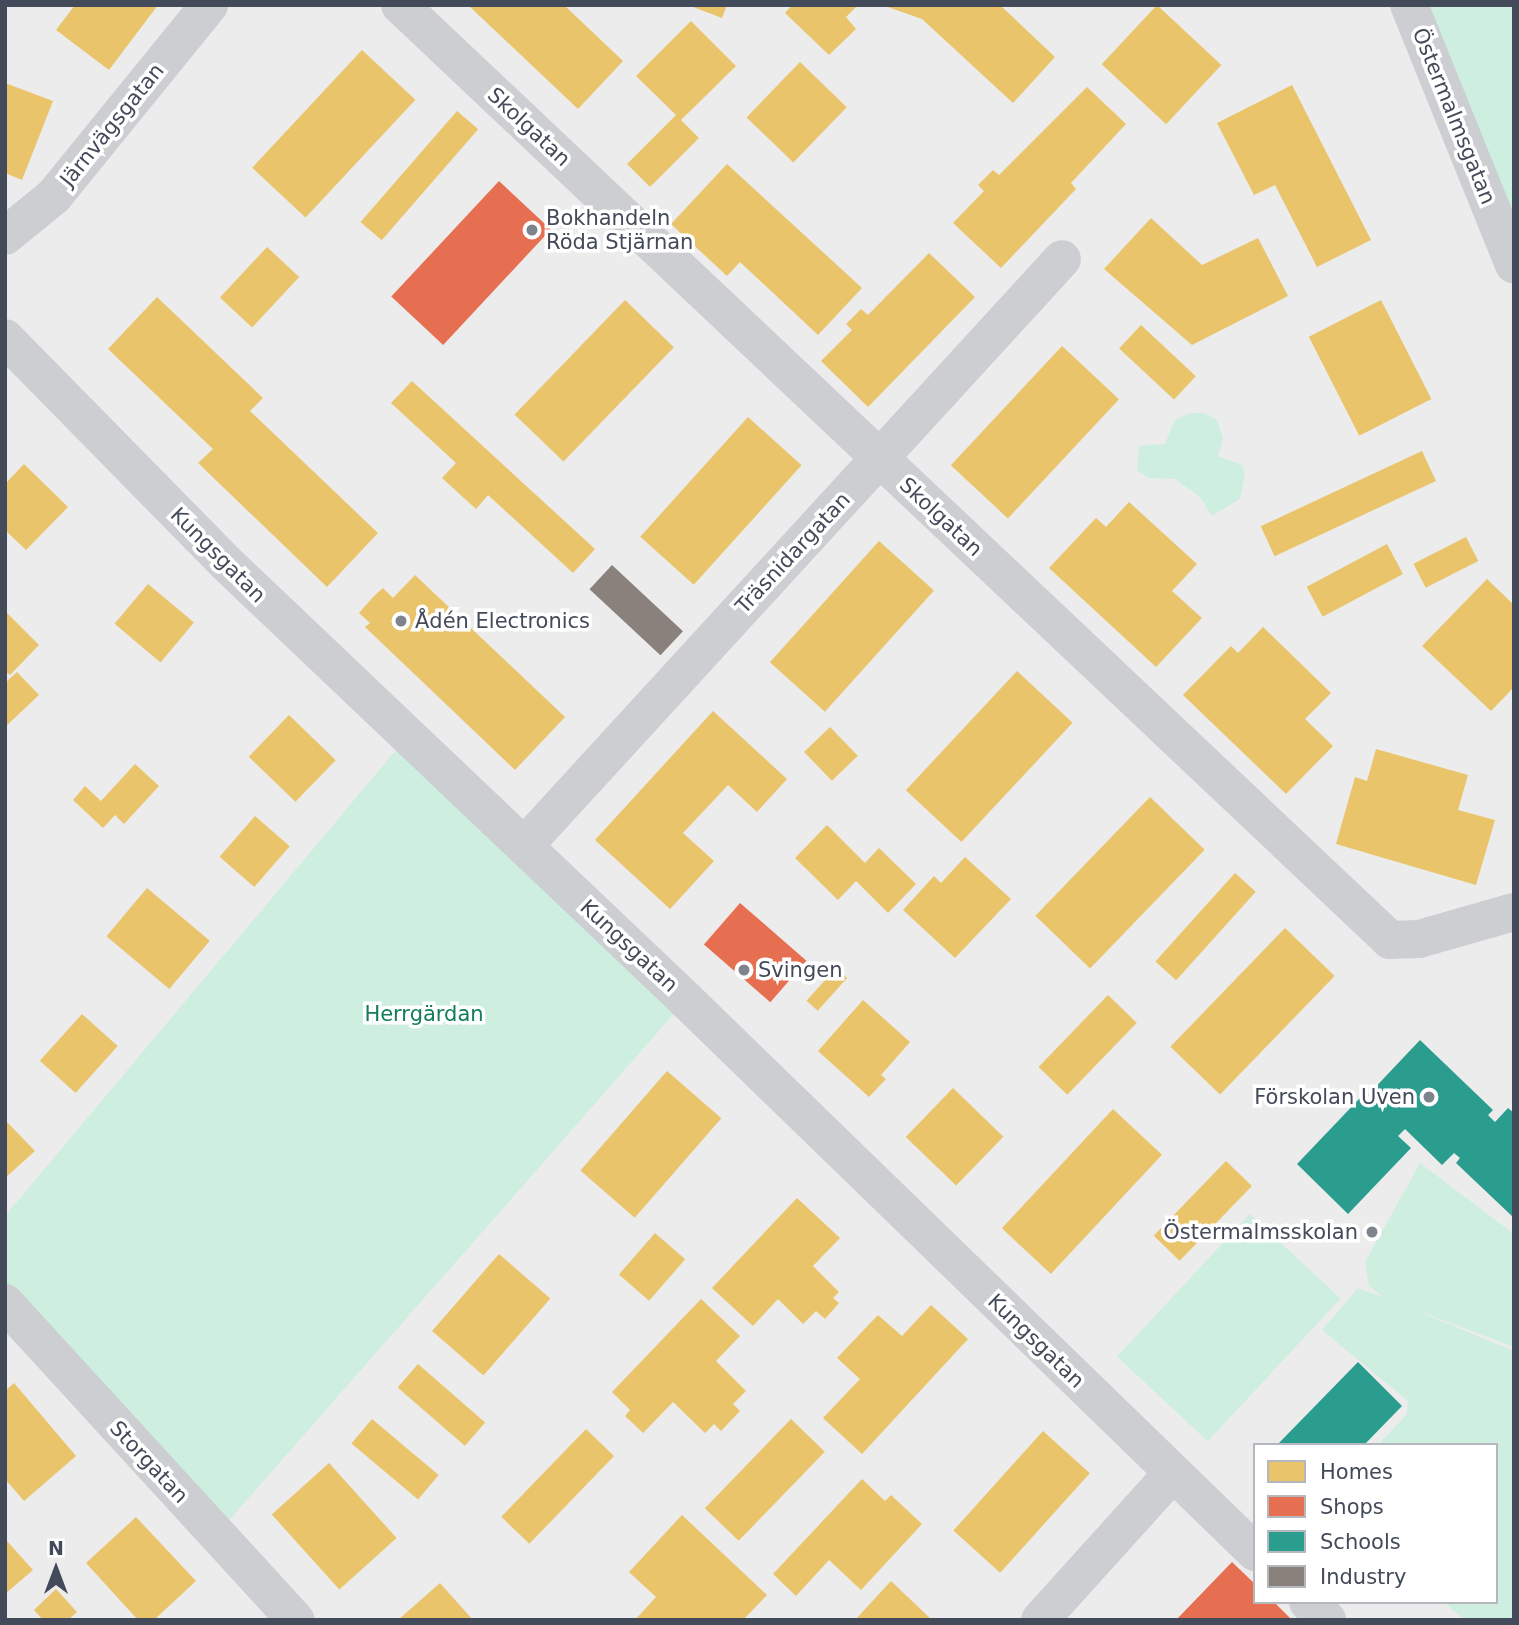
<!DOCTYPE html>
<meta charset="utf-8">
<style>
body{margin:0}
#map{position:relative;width:1519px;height:1625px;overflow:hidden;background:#edecec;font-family:"DejaVu Sans",sans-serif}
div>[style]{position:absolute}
.green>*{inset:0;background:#ceeee0;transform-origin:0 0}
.homes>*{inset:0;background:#e9c46a;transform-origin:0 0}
.shops>*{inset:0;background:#e76f51;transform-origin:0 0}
.schools>*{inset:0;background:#2a9d8f}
.industry>*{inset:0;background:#8a817c;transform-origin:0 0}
.minor>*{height:38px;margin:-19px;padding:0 19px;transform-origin:19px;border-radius:19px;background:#ccced2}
.dots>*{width:19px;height:19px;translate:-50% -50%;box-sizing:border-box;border:4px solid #fff;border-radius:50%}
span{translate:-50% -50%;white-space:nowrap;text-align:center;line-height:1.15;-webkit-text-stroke:7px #fff;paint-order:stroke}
.street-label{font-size:21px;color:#434a59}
.poi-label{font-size:21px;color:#434a59}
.left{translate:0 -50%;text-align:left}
.right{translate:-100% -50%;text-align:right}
.park-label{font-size:21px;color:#127c5b}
.frame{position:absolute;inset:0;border:7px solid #434a59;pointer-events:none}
.legend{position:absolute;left:1253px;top:1443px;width:245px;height:161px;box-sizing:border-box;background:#fff;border:2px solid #b4b7bd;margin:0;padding:9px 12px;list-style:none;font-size:21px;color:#434a59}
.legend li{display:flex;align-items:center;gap:14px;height:35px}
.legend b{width:35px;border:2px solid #b4b7bd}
.north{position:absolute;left:21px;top:1534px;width:70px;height:70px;-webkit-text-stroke:5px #fff;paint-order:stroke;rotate:0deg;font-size:19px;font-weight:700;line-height:28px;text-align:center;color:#434a59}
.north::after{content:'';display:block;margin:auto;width:24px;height:32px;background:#434a59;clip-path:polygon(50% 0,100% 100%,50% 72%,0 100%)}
</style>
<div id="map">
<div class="green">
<i style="clip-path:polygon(1410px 5px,1514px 5px,1514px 265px)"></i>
<i style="clip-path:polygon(1189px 413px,1204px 413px,1217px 420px,1223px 438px,1218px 456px,1242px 465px,1245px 474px,1240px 499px,1212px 516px,1200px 497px,1175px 479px,1149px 478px,1137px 471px,1139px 446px,1165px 444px,1174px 421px)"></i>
<i style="clip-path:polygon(407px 737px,686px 1000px,217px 1534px,5px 1303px,5px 1216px)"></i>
<i style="clip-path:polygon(1420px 1163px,1514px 1234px,1514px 1347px,1403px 1305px,1514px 1351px,1514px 1620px,1465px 1620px,1444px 1602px,1496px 1602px,1496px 1445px,1378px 1445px,1407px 1414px,1408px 1401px,1322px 1330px,1358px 1288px,1383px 1297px,1369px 1286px,1365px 1262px)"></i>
<i style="left:1250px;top:1214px;width:124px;height:195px;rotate:43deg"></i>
</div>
<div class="homes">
<i style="clip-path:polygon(75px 5px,158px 5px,109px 70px,56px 30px)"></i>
<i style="clip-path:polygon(468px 5px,564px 5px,623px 61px,578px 109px)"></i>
<i style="clip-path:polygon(688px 5px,727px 5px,722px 18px)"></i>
<i style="clip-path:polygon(792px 5px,858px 5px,846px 17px,856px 29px,829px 55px,785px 13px)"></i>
<i style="clip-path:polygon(1000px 5px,1055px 57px,1013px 103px,922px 19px,885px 6px)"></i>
<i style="left:1157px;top:5px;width:88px;height:81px;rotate:43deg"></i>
<i style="clip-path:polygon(691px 21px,736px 66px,681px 120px,699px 138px,650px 187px,627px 164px,676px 115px,636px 76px)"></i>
<i style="left:362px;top:50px;width:73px;height:161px;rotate:43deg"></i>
<i style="left:800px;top:62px;width:65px;height:77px;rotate:44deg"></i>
<i style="clip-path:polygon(5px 83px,53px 101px,22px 180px,5px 173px)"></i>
<i style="clip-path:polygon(1292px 85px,1371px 240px,1317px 267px,1275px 185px,1254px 195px,1217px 123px)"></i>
<i style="clip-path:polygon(1087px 87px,1126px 124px,1071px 183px,1076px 189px,1001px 268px,953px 223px,984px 191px,978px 185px,993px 170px,999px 175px)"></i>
<i style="left:457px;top:111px;width:28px;height:147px;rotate:41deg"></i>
<i style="clip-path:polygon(727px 164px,862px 288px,818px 335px,740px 262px,727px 276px,671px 224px)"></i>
<i style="clip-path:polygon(1151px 218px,1202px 265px,1258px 238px,1288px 296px,1192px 345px,1104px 269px)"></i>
<i style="left:267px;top:247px;width:44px;height:69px;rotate:43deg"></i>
<i style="clip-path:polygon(929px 253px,975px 297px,868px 407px,821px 361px,852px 330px,846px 324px,861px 309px,868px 315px)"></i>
<i style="clip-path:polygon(157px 297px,263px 398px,250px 411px,378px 533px,327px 587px,198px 463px,213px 449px,108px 349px)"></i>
<i style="left:625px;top:300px;width:68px;height:159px;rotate:44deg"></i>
<i style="left:1381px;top:300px;width:111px;height:81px;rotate:63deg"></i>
<i style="left:1141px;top:325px;width:75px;height:32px;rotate:43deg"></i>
<i style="left:1062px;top:346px;width:78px;height:163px;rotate:43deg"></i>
<i style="clip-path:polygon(412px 381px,595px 549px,573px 573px,488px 495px,476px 509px,442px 478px,456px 463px,391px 403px)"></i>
<i style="left:748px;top:417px;width:72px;height:161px;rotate:42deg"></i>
<i style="left:1422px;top:451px;width:33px;height:178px;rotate:65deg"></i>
<i style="clip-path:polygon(24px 464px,68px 507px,26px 550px,5px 530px,5px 484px)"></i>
<i style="clip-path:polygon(1129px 502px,1197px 564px,1172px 591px,1202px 618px,1156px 667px,1049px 568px,1096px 518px,1106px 527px)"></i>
<i style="left:1466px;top:537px;width:27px;height:59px;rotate:63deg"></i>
<i style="left:879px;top:541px;width:74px;height:163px;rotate:42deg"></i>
<i style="left:1387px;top:544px;width:34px;height:91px;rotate:62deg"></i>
<i style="clip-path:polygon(415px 575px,565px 717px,515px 770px,365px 627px,370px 623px,359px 613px,374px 596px,383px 588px,393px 598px)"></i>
<i style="clip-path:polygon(1487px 579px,1514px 605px,1514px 687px,1491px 711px,1422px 646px)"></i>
<i style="left:148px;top:584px;width:60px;height:52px;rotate:40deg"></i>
<i style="clip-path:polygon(5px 611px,39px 645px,10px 675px,5px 671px)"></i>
<i style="clip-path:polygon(1263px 627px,1331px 693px,1305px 719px,1333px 746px,1286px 794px,1183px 695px,1231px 646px,1238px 653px)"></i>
<i style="left:1017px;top:671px;width:76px;height:163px;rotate:43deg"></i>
<i style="clip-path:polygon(17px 672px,39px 695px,5px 727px,5px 683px)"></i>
<i style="clip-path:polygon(713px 711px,787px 779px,757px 812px,728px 785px,683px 833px,714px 861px,670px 909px,595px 840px)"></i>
<i style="left:289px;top:715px;width:65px;height:58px;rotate:44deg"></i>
<i style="left:830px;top:727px;width:40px;height:36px;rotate:46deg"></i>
<i style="clip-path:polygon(1376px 749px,1468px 775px,1458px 810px,1495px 820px,1476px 885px,1336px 844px,1355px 777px,1367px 781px)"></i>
<i style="clip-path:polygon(135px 764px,159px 786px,124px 824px,115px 815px,103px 828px,73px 800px,85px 786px,101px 801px)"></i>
<i style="left:1150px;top:797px;width:76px;height:165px;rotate:44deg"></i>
<i style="left:255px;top:816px;width:46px;height:54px;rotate:41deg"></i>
<i style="clip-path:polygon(827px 825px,865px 863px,879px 848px,916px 884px,888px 913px,856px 881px,838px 900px,795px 858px)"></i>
<i style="clip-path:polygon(965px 857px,1011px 899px,955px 958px,903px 910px,934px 876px,941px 883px)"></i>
<i style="left:1235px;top:873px;width:28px;height:119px;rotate:42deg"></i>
<i style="left:147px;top:888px;width:82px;height:63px;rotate:40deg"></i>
<i style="left:1285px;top:928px;width:69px;height:165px;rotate:44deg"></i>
<i style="left:836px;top:968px;width:15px;height:44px;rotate:42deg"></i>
<i style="left:1108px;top:995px;width:40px;height:100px;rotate:44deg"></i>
<i style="clip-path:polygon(863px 1000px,910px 1042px,881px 1075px,886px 1079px,869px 1097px,818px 1051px)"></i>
<i style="left:82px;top:1014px;width:48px;height:63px;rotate:42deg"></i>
<i style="left:667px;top:1071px;width:72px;height:132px;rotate:41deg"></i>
<i style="left:953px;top:1088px;width:70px;height:68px;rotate:44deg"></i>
<i style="left:1113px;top:1109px;width:67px;height:163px;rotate:43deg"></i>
<i style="clip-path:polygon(5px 1120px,35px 1151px,5px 1178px)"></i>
<i style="left:1226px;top:1161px;width:36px;height:104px;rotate:44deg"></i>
<i style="clip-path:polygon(797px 1198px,840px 1238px,813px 1266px,839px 1292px,833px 1298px,839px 1303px,825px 1319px,816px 1311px,803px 1324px,778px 1299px,753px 1326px,712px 1288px)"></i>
<i style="left:655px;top:1233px;width:40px;height:55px;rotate:41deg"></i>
<i style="left:499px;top:1254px;width:68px;height:102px;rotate:41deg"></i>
<i style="clip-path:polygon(701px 1299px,740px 1336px,716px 1361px,746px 1391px,733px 1404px,740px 1411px,721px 1431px,714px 1424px,705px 1433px,673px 1402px,643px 1433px,625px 1416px,630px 1410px,612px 1392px)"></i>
<i style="clip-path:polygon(931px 1305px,968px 1339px,862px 1454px,823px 1418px,860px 1379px,837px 1358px,878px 1315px,902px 1336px)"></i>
<i style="left:418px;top:1364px;width:89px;height:31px;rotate:41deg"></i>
<i style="clip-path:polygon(14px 1383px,76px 1456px,24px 1501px,5px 1479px,5px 1391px)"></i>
<i style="left:372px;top:1419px;width:87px;height:32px;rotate:40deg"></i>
<i style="left:791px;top:1419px;width:47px;height:124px;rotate:44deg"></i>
<i style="left:586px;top:1429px;width:39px;height:122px;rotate:44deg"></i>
<i style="left:1043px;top:1431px;width:63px;height:134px;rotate:42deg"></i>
<i style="left:329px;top:1463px;width:101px;height:77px;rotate:48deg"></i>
<i style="clip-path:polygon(862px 1479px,885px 1501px,891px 1495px,922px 1524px,861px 1590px,829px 1560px,796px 1596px,773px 1574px)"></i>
<i style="clip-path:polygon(682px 1515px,767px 1595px,743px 1620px,635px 1620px,656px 1597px,629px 1572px)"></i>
<i style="clip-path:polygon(136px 1517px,196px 1581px,154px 1620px,138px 1620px,86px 1563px)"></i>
<i style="clip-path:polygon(7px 1541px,33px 1570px,5px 1594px,5px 1542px)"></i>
<i style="clip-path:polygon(891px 1581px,932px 1620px,855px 1620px)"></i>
<i style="clip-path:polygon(440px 1583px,473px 1620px,398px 1620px)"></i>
<i style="clip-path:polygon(56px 1589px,77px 1612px,68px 1620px,43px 1620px,34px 1610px)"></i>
</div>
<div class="shops">
<i style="left:499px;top:181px;width:71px;height:158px;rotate:43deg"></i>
<i style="left:740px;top:903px;width:88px;height:55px;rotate:41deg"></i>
<i style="clip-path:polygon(1232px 1562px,1255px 1584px,1255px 1602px,1274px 1602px,1292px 1620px,1176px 1620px)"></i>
</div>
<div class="schools">
<i style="clip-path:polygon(1420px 1040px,1493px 1110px,1488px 1115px,1495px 1122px,1508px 1108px,1514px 1113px,1514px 1218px,1456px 1163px,1460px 1158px,1454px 1153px,1442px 1165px,1405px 1129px,1398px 1136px,1411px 1148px,1348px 1214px,1297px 1164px,1360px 1098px,1367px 1106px,1373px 1099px,1368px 1095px)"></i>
<i style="clip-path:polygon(1358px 1362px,1402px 1406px,1364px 1445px,1277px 1445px)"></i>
</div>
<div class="industry">
<i style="left:612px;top:565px;width:97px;height:33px;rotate:43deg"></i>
</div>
<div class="minor">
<i style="left:400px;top:5px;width:1362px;rotate:43.36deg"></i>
<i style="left:1390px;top:940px;width:29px;rotate:-2deg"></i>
<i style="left:1419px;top:939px;width:99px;rotate:-15.9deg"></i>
<i style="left:1409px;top:5px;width:280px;rotate:68deg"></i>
<i style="left:5px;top:236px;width:63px;rotate:-39.2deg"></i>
<i style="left:54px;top:196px;width:246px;rotate:-50.9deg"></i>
<i style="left:5px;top:338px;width:314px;rotate:45.5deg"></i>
<i style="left:225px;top:562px;width:636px;rotate:43.53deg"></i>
<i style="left:686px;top:1000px;width:793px;rotate:44.13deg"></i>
<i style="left:524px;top:846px;width:796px;rotate:-47.49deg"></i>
<i style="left:5px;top:1303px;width:430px;rotate:47.5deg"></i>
<i style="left:1308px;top:1602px;width:26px;rotate:43deg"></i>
<i style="left:1040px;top:1620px;width:197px;rotate:-47.9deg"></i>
</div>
<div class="dots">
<i style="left:532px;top:230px;background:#7e838c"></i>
<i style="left:401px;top:621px;background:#7e838c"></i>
<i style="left:744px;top:970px;background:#7e838c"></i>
<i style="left:1429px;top:1097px;background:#7e838c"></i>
<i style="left:1372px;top:1232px;background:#7e838c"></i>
</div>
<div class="street-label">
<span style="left:1454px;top:116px;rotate:68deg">Östermalmsgatan</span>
<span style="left:112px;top:125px;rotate:-51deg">Järnvägsgatan</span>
<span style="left:529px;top:127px;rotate:43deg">Skolgatan</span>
<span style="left:941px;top:517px;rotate:43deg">Skolgatan</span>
<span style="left:793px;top:553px;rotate:-47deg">Träsnidargatan</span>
<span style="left:218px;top:555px;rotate:45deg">Kungsgatan</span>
<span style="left:629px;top:946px;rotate:43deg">Kungsgatan</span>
<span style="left:1036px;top:1341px;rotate:44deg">Kungsgatan</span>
<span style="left:149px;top:1462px;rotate:47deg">Storgatan</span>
</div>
<div class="poi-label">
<span class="left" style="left:546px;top:230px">Bokhandeln<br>Röda Stjärnan</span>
<span class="left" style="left:415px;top:621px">Ådén Electronics</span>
<span class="left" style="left:758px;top:970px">Svingen</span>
<span class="right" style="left:1415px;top:1097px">Förskolan Uven</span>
<span class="right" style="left:1358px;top:1232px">Östermalmsskolan</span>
</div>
<div class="park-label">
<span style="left:424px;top:1014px">Herrgärdan</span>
</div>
<div class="frame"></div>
<ul class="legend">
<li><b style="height:19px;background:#e9c46a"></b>Homes</li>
<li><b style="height:19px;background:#e76f51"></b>Shops</li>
<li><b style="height:19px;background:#2a9d8f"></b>Schools</li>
<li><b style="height:19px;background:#8a817c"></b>Industry</li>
</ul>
<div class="north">N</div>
</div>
